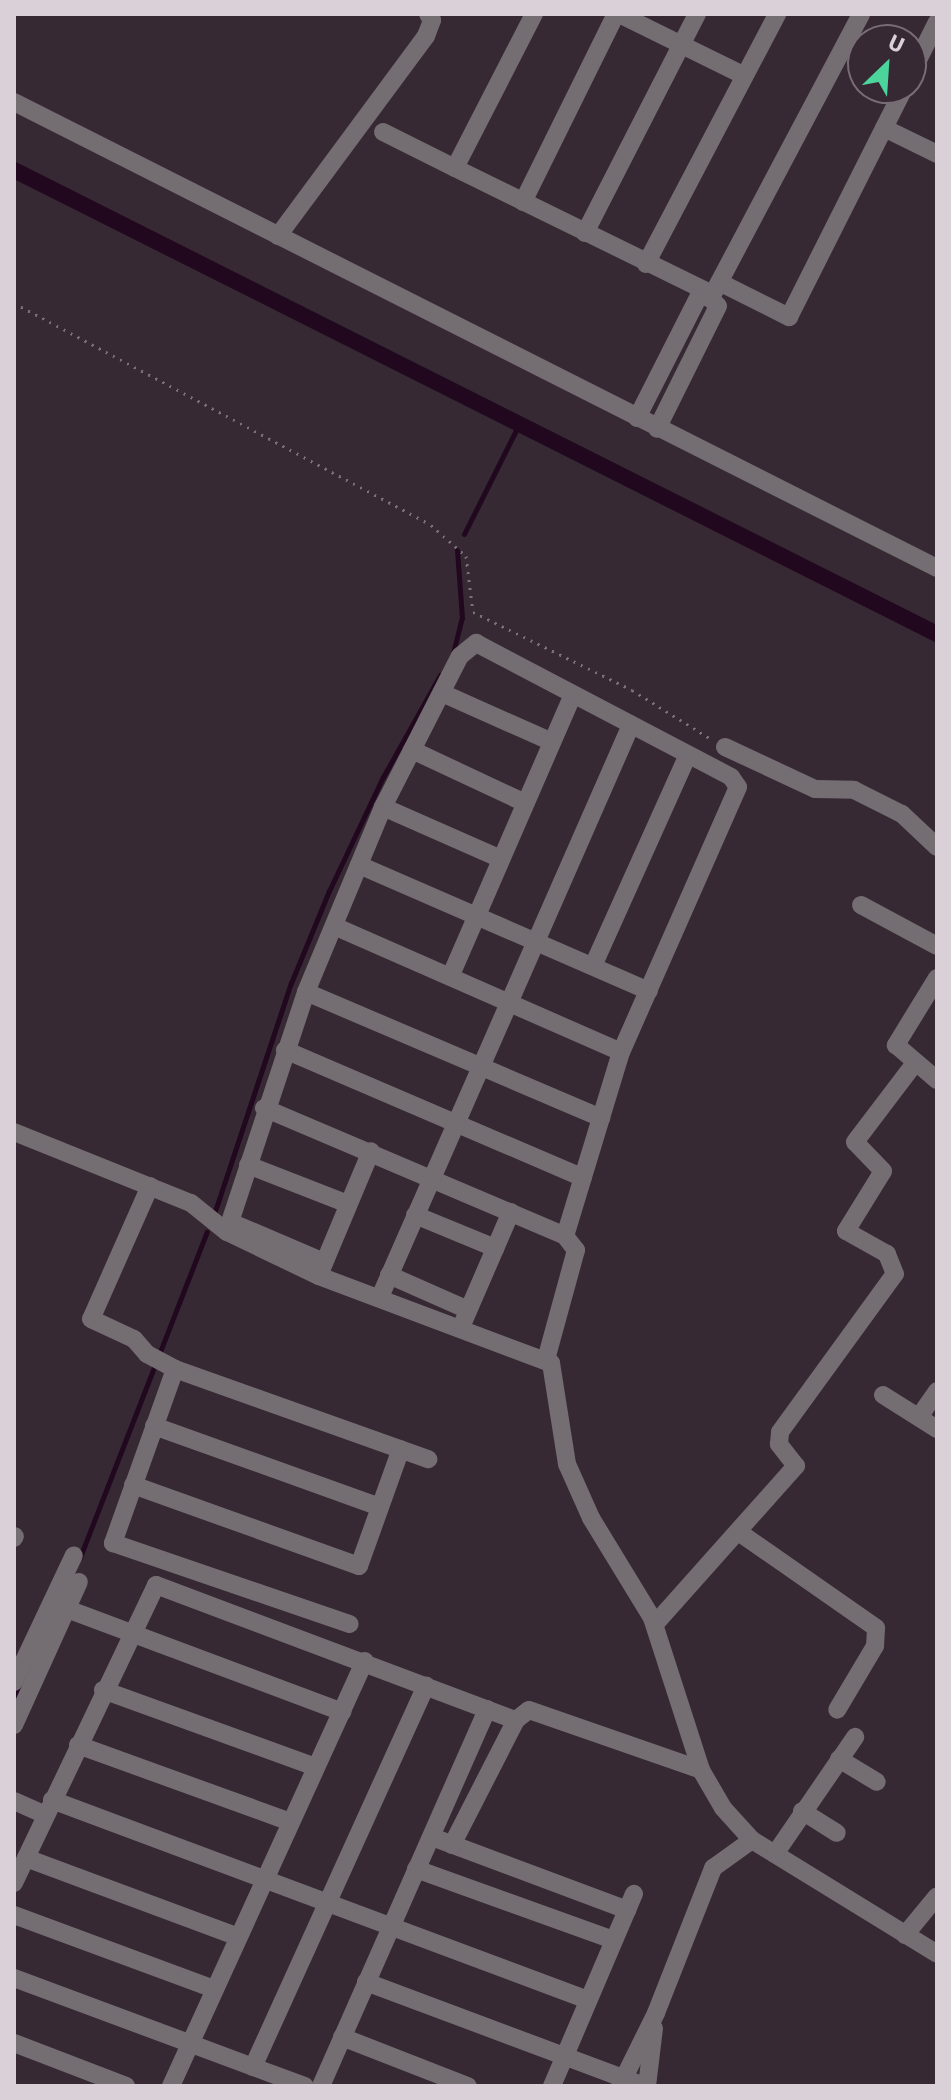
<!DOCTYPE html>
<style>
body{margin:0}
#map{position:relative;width:951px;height:2100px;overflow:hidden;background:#362934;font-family:Signika,sans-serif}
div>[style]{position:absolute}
.stream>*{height:5px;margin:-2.5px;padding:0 2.5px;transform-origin:2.5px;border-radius:2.5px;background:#21081e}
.canal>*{height:16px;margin:-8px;padding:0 8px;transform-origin:8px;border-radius:8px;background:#21081e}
.path>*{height:3px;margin-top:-1.5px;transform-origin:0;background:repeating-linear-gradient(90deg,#7c707a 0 2px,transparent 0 8px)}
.minor>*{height:18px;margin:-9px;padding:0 9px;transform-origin:9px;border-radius:9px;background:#746d72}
span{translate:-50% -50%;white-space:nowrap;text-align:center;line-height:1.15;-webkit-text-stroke:6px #362934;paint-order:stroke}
.frame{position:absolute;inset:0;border:16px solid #dad1d8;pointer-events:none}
.north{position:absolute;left:847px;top:24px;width:80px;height:80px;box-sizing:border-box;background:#362934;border:2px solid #786c76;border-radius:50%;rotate:25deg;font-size:22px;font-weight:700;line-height:32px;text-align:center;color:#dad1d8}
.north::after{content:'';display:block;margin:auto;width:28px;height:36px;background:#4bd49b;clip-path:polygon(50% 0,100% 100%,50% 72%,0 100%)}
</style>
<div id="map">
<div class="stream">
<i style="left:464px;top:534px;width:123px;rotate:-63.4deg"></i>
<i style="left:453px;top:653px;width:36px;rotate:-76deg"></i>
<i style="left:462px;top:618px;width:68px;rotate:-94.2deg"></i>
<i style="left:215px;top:1211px;width:240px;rotate:-71.6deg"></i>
<i style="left:291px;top:983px;width:100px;rotate:-67.6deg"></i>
<i style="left:329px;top:891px;width:126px;rotate:-64.7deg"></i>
<i style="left:383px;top:777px;width:117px;rotate:-60.8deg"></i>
<i style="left:80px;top:1557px;width:349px;rotate:-68.7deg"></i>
<i style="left:14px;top:1699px;width:14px;rotate:-65deg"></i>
</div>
<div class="canal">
<i style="left:14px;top:170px;width:1033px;rotate:26.69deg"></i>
</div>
<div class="path">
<i style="left:14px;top:303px;width:472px;rotate:28deg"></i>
<i style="left:431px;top:525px;width:47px;rotate:41.5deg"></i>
<i style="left:466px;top:556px;width:56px;rotate:82.9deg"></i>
<i style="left:473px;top:612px;width:177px;rotate:26.1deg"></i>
<i style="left:632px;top:690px;width:93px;rotate:31.8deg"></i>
</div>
<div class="minor">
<i style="left:534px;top:14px;width:173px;rotate:117.2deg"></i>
<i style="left:455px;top:168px;width:286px;rotate:26.1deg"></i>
<i style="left:619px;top:14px;width:140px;rotate:26.2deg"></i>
<i style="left:911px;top:74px;width:58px;rotate:-63.4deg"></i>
<i style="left:14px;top:102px;width:1034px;rotate:26.79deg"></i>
<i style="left:884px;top:128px;width:59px;rotate:26.1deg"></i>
<i style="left:383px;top:132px;width:80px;rotate:26.6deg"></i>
<i style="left:523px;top:202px;width:210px;rotate:-63.7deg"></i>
<i style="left:585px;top:233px;width:246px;rotate:-62.9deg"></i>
<i style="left:278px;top:236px;width:249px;rotate:-53.5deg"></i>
<i style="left:426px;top:36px;width:17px;rotate:-69deg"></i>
<i style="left:432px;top:20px;width:7px;rotate:-124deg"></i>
<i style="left:646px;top:264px;width:282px;rotate:-62.3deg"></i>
<i style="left:723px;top:284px;width:74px;rotate:26.6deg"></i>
<i style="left:789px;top:317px;width:256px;rotate:-63.3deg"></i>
<i style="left:714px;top:292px;width:314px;rotate:-62.1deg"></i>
<i style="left:637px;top:418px;width:137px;rotate:-63.1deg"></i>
<i style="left:699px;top:296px;width:11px;rotate:10deg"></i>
<i style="left:710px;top:298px;width:11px;rotate:45deg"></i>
<i style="left:718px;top:306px;width:137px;rotate:116.4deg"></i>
<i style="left:442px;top:693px;width:120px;rotate:24deg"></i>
<i style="left:725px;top:747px;width:99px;rotate:25deg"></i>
<i style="left:815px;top:789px;width:39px;rotate:1deg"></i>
<i style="left:854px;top:790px;width:54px;rotate:26.6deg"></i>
<i style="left:902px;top:814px;width:48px;rotate:43.3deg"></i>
<i style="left:412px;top:750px;width:125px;rotate:25.1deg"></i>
<i style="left:383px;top:807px;width:129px;rotate:23.8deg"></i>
<i style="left:359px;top:865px;width:316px;rotate:23.5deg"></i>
<i style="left:861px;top:905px;width:86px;rotate:28.3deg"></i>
<i style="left:334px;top:926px;width:313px;rotate:23.7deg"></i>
<i style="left:593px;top:966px;width:231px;rotate:-65.8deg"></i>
<i style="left:451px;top:975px;width:306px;rotate:-66.5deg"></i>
<i style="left:937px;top:978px;width:79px;rotate:121.5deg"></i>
<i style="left:896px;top:1045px;width:54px;rotate:40.5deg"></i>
<i style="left:306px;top:992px;width:321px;rotate:23.1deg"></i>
<i style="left:285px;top:1050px;width:324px;rotate:23.2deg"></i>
<i style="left:264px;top:1108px;width:327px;rotate:23deg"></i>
<i style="left:14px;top:1132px;width:191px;rotate:21.9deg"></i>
<i style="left:191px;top:1203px;width:46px;rotate:38.9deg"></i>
<i style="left:227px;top:1232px;width:102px;rotate:25.6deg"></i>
<i style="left:319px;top:1276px;width:248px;rotate:20.6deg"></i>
<i style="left:551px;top:1363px;width:102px;rotate:81deg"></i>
<i style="left:567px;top:1464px;width:59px;rotate:66deg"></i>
<i style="left:591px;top:1518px;width:117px;rotate:58.6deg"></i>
<i style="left:652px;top:1618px;width:160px;rotate:72.1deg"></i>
<i style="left:701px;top:1770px;width:44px;rotate:59.9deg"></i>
<i style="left:723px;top:1808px;width:43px;rotate:47.8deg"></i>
<i style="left:752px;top:1840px;width:217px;rotate:31.6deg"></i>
<i style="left:248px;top:1165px;width:107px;rotate:21.3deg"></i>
<i style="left:150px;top:1186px;width:145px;rotate:113.9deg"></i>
<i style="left:91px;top:1319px;width:47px;rotate:24.9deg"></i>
<i style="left:134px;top:1339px;width:20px;rotate:49deg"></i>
<i style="left:147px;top:1354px;width:32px;rotate:28deg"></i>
<i style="left:175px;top:1369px;width:269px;rotate:19.6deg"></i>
<i style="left:415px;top:1215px;width:87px;rotate:22.4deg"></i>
<i style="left:324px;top:1262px;width:102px;rotate:-156.9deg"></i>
<i style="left:230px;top:1222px;width:242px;rotate:-71.7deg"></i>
<i style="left:306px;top:992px;width:200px;rotate:-67.4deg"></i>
<i style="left:383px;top:807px;width:169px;rotate:-63deg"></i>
<i style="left:460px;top:656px;width:21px;rotate:-39deg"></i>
<i style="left:476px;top:643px;width:288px;rotate:27.7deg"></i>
<i style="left:731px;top:777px;width:12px;rotate:55deg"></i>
<i style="left:738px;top:787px;width:290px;rotate:113.8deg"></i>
<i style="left:621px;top:1052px;width:192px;rotate:106.9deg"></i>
<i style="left:565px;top:1236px;width:18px;rotate:52deg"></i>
<i style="left:576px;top:1250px;width:114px;rotate:105.3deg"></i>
<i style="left:320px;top:1273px;width:132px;rotate:-67.3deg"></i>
<i style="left:389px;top:1275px;width:86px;rotate:23.9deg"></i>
<i style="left:380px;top:1297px;width:625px;rotate:-66.31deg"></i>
<i style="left:462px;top:1325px;width:123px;rotate:-66.6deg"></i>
<i style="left:175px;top:1369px;width:185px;rotate:109.6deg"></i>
<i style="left:113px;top:1543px;width:250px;rotate:18.9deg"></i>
<i style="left:883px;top:1395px;width:64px;rotate:32.2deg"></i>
<i style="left:919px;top:1417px;width:32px;rotate:-55deg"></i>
<i style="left:154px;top:1426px;width:240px;rotate:19.7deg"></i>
<i style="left:133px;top:1485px;width:240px;rotate:19.7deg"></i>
<i style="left:359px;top:1566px;width:124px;rotate:-70.3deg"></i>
<i style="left:740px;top:1533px;width:166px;rotate:34.9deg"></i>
<i style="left:876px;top:1628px;width:18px;rotate:93deg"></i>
<i style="left:875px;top:1646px;width:74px;rotate:120.7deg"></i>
<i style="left:14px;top:1538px;width:2px;rotate:-63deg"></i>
<i style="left:67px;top:1609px;width:294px;rotate:20.5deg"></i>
<i style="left:655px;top:1624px;width:212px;rotate:-48.3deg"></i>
<i style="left:796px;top:1466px;width:28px;rotate:-128deg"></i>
<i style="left:779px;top:1444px;width:12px;rotate:-85deg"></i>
<i style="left:780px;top:1432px;width:195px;rotate:-54deg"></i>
<i style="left:895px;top:1274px;width:22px;rotate:-112deg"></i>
<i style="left:887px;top:1254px;width:47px;rotate:-150.7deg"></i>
<i style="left:846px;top:1231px;width:70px;rotate:-58.3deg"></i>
<i style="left:883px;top:1171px;width:40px;rotate:-134deg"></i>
<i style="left:855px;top:1142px;width:99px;rotate:-52.8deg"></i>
<i style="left:14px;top:1682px;width:140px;rotate:-64.7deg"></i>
<i style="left:103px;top:1690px;width:226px;rotate:19.9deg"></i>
<i style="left:14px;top:1725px;width:157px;rotate:-65.6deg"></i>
<i style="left:78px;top:1745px;width:226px;rotate:19.9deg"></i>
<i style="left:839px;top:1759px;width:44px;rotate:31.2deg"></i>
<i style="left:52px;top:1800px;width:572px;rotate:20.46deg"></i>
<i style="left:14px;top:1801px;width:34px;rotate:24deg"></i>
<i style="left:802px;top:1811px;width:41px;rotate:32.2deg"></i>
<i style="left:440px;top:1840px;width:200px;rotate:20.5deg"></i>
<i style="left:452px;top:1845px;width:140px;rotate:-62.9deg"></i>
<i style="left:516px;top:1720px;width:16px;rotate:-38deg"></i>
<i style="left:529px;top:1710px;width:182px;rotate:19.2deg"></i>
<i style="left:775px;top:1854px;width:142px;rotate:-55.6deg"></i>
<i style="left:26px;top:1858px;width:226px;rotate:20.4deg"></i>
<i style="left:416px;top:1869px;width:209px;rotate:19.8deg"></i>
<i style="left:14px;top:1883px;width:330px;rotate:-64.5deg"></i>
<i style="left:156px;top:1585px;width:384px;rotate:20.6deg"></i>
<i style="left:14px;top:1915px;width:213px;rotate:20.3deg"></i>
<i style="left:905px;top:1935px;width:50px;rotate:-50.6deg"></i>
<i style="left:14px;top:1978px;width:310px;rotate:20.4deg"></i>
<i style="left:366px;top:1982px;width:297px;rotate:20.5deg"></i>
<i style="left:342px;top:2037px;width:135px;rotate:21.3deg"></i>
<i style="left:14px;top:2043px;width:120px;rotate:21deg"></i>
<i style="left:253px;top:2067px;width:419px;rotate:-65.6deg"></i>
<i style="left:171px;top:2086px;width:467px;rotate:-65.5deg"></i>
<i style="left:321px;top:2086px;width:412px;rotate:-66.2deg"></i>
<i style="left:552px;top:2086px;width:209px;rotate:-66.9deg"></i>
<i style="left:620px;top:2086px;width:81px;rotate:-63.7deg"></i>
<i style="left:656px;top:2013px;width:156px;rotate:-68.5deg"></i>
<i style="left:713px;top:1868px;width:48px;rotate:-35.7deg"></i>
<i style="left:647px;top:2086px;width:58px;rotate:-83.1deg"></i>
</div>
<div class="frame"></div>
<div class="north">U</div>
</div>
